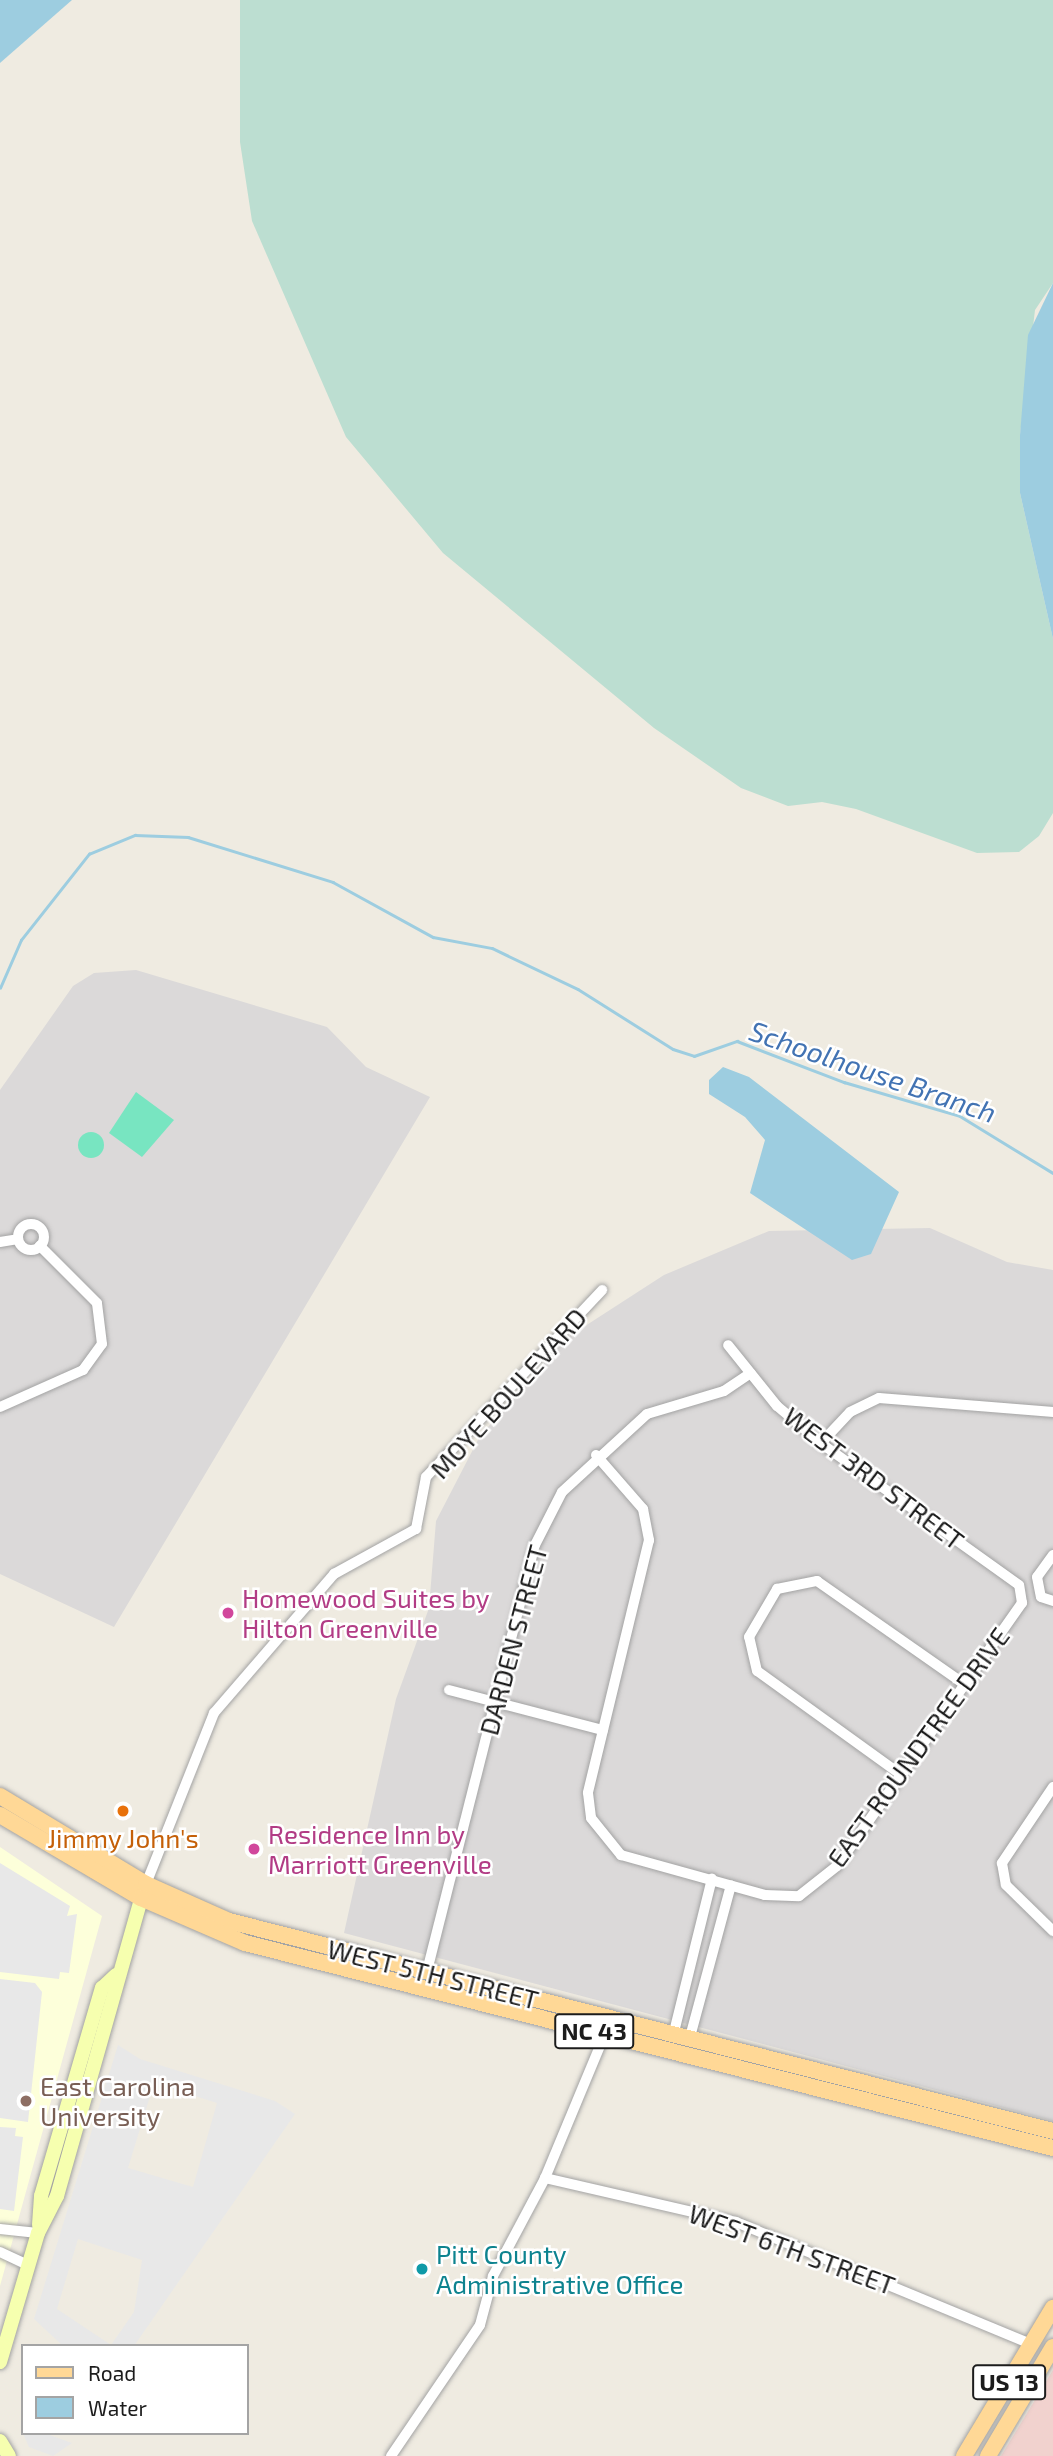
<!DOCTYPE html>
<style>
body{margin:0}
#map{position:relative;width:1053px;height:2456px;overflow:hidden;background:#efebe1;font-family:"Exo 2",sans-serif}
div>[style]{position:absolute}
.residential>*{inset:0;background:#dbd9d9}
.commercial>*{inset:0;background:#f1d2ce}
.education>*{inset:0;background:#fdffda}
.wetland>*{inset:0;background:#bcded1}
.pitch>*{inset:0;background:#78e5c1}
.round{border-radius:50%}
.parking>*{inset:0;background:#e8e8e8}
.water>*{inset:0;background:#9dcde0}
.stream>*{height:2.5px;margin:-1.25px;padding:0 1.25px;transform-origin:1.25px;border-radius:1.25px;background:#9dcde0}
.roads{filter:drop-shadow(0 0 2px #a3a3a3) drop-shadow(0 0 2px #a3a3a3)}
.street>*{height:10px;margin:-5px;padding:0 5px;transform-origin:5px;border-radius:5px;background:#fff}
.street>.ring{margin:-5px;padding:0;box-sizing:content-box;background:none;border:10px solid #fff;border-radius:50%}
.secondary>*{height:14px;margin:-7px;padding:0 7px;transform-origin:7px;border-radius:7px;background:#f6ffaf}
.primary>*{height:16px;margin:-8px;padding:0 8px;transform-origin:8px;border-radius:8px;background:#ffd896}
.dots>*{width:19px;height:19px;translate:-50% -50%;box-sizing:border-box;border:4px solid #fff;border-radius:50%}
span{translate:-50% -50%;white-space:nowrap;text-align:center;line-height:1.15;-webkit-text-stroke:5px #fff;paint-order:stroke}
.shield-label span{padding:2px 5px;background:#fff;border:2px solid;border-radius:5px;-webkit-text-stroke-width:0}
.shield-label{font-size:24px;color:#1c1c1c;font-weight:700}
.street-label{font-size:26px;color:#1c1c1c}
.hotel-label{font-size:26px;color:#b23c85}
.left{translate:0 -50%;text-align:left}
.food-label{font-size:26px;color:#c56008}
.education-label{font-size:26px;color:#785e54}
.culture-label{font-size:26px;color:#0d838f}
.water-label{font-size:28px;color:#4273b3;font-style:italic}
.legend{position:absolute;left:21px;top:2344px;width:228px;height:91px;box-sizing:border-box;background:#fff;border:2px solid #a4a4a4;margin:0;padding:9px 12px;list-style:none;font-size:21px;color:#1c1c1c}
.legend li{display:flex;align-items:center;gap:14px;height:35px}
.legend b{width:35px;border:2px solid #a4a4a4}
</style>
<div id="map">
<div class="residential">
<i style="clip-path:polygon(136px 970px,327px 1027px,366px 1067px,430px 1097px,114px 1627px,0 1574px,0 1090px,73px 986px,94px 973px)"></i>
<i style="clip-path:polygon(930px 1228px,1007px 1262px,1053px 1270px,1053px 2121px,344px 1933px,396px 1699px,429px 1608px,436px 1521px,480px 1436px,565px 1339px,664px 1275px,769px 1231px)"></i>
</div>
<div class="commercial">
<i style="clip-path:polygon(1053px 2370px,1053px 2456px,1001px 2456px)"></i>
</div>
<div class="education">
<i style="clip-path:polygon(0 1847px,102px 1916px,0 2286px)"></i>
</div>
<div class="wetland">
<i style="clip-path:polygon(240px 0,1053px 0,1053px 283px,1035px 310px,1020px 435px,1020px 493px,1053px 639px,1053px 813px,1039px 836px,1019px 852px,977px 853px,856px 809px,822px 802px,788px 806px,741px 788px,654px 728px,443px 553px,346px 437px,252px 221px,240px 142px)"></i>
</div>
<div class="pitch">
<i style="clip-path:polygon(136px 1092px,174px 1120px,142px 1157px,109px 1133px)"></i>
<i class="round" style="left:78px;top:1132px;width:26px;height:26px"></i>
</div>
<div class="parking">
<i style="clip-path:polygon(0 1863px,70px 1906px,67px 1916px,77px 1914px,69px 1973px,60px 1972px,59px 1979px,0 1972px)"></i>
<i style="clip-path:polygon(0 1979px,35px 1983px,42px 1992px,28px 2122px,0 2118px)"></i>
<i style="clip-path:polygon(evenodd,118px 2045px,140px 2059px,275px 2101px,295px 2114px,134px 2346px,63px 2346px,34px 2319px,118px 2045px,154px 2083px,217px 2103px,193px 2187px,128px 2168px,154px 2083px,118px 2045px,78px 2239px,142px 2260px,134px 2312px,111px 2345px,57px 2309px,78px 2239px)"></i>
<i style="clip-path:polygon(0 2127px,16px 2128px,15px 2136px,23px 2137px,14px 2211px,0 2209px)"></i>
<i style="clip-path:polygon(23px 2433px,44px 2433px,72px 2443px,53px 2456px,29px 2447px)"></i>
</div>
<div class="water">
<i style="clip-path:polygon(0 0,72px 0,0 63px)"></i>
<i style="clip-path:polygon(1053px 283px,1053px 639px,1020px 493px,1020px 435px,1028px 335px)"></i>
<i style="clip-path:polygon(723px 1067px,749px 1077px,899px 1192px,871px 1254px,852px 1260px,750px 1193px,765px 1140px,745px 1117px,709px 1094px,709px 1080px)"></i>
</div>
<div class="stream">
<i style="left:0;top:988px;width:52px;rotate:-66.4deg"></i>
<i style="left:21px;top:940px;width:110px;rotate:-51.7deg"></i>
<i style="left:89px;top:854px;width:50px;rotate:-22.4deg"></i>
<i style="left:135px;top:835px;width:53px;rotate:2.2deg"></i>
<i style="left:188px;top:837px;width:152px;rotate:17.2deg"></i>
<i style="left:333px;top:882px;width:114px;rotate:28.8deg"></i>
<i style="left:433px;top:937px;width:60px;rotate:10.6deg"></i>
<i style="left:492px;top:948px;width:95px;rotate:25.5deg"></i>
<i style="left:578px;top:989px;width:112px;rotate:32.3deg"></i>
<i style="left:673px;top:1049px;width:22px;rotate:18deg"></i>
<i style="left:694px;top:1056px;width:46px;rotate:-19.2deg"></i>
<i style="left:737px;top:1041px;width:115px;rotate:21deg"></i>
<i style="left:844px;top:1082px;width:121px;rotate:16.3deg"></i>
<i style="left:960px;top:1116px;width:109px;rotate:31.5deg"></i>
</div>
<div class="roads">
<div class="street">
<i class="ring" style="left:18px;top:1224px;width:16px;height:16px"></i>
<i style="left:0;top:1242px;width:18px;rotate:-9deg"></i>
<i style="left:0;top:1407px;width:91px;rotate:-24deg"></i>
<i style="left:83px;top:1370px;width:32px;rotate:-54deg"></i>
<i style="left:102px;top:1344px;width:41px;rotate:-97deg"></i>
<i style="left:97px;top:1303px;width:81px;rotate:-135deg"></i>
<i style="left:821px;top:1443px;width:42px;rotate:-46.9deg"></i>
<i style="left:850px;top:1412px;width:32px;rotate:-26deg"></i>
<i style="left:879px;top:1398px;width:175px;rotate:4.6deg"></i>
<i style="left:596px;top:1455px;width:72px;rotate:49deg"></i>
<i style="left:643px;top:1509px;width:32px;rotate:79deg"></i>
<i style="left:649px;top:1540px;width:260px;rotate:103.6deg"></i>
<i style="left:588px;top:1793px;width:25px;rotate:83deg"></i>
<i style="left:591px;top:1818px;width:48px;rotate:51deg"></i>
<i style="left:621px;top:1855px;width:149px;rotate:15.5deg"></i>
<i style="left:765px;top:1895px;width:34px;rotate:2deg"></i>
<i style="left:799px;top:1896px;width:48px;rotate:-38.3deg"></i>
<i style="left:837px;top:1866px;width:322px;rotate:-54.9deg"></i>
<i style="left:1022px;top:1603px;width:18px;rotate:-99deg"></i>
<i style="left:1019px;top:1585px;width:244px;rotate:-144.4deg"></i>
<i style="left:821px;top:1443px;width:57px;rotate:-139.9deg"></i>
<i style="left:777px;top:1406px;width:78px;rotate:-128.8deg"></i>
<i style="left:1053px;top:1555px;width:27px;rotate:126deg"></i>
<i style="left:1037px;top:1577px;width:20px;rotate:79deg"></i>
<i style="left:1041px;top:1597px;width:13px;rotate:18deg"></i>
<i style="left:449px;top:1690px;width:159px;rotate:14.6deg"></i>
<i style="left:900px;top:1774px;width:176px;rotate:-144.2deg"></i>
<i style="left:757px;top:1671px;width:35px;rotate:-103deg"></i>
<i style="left:749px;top:1637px;width:56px;rotate:-59.7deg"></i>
<i style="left:777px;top:1589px;width:41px;rotate:-11.3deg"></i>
<i style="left:817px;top:1581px;width:179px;rotate:35deg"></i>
<i style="left:1053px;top:1787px;width:92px;rotate:123.9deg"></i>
<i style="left:1002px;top:1863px;width:22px;rotate:80deg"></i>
<i style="left:1006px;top:1885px;width:66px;rotate:44.4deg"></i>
<i style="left:146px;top:1884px;width:184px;rotate:-68.3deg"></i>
<i style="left:214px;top:1713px;width:184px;rotate:-49.2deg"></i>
<i style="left:334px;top:1574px;width:94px;rotate:-28.8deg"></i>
<i style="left:416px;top:1529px;width:53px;rotate:-79.1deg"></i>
<i style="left:426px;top:1477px;width:257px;rotate:-46.7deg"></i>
<i style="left:427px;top:1971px;width:439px;rotate:-75.8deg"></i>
<i style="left:535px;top:1545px;width:59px;rotate:-63deg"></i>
<i style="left:562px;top:1492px;width:115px;rotate:-42.5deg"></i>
<i style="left:647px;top:1414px;width:80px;rotate:-16.6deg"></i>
<i style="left:724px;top:1391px;width:32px;rotate:-34deg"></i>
<i style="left:674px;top:2032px;width:158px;rotate:-76.1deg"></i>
<i style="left:690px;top:2037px;width:157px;rotate:-74.9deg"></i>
<i style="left:545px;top:2178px;width:196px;rotate:13deg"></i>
<i style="left:736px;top:2222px;width:319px;rotate:22.5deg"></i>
<i style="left:0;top:2229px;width:38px;rotate:6deg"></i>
<i style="left:0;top:2252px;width:31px;rotate:25deg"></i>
<i style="left:391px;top:2456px;width:158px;rotate:-55.8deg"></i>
<i style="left:480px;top:2325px;width:51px;rotate:-75.1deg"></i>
<i style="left:493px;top:2276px;width:111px;rotate:-62deg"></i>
<i style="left:545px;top:2178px;width:156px;rotate:-67.4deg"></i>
</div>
<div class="secondary">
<i style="left:39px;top:2225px;width:29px;rotate:-86deg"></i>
<i style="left:41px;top:2196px;width:217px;rotate:-73.7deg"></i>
<i style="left:102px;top:1988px;width:19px;rotate:-43deg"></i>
<i style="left:0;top:2362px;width:134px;rotate:-73.6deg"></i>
<i style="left:38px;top:2233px;width:42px;rotate:-62.8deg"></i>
<i style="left:57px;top:2196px;width:320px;rotate:-74.2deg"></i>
<i style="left:0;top:2441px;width:17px;rotate:59deg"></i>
</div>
<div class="primary">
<i style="left:0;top:1796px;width:170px;rotate:31.1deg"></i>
<i style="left:146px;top:1884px;width:91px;rotate:24deg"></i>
<i style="left:229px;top:1921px;width:850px;rotate:14.3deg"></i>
<i style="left:0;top:1815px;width:164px;rotate:30.5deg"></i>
<i style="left:141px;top:1898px;width:113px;rotate:23.4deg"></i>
<i style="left:245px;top:1943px;width:834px;rotate:14.24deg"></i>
<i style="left:964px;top:2456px;width:173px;rotate:-59deg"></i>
<i style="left:988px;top:2456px;width:127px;rotate:-59.2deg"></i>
</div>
</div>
<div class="dots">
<i style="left:228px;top:1613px;background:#d1479c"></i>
<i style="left:123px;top:1811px;background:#e8710a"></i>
<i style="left:254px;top:1849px;background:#d1479c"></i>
<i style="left:26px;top:2101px;background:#8d6e63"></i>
<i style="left:422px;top:2269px;background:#0f9aa8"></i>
</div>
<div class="shield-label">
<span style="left:594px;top:2031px">NC 43</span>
<span style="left:1009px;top:2382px">US 13</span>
</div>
<div class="street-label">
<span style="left:508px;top:1393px;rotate:-48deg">MOYE BOULEVARD</span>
<span style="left:874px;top:1478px;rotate:37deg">WEST 3RD STREET</span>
<span style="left:513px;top:1640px;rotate:-75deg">DARDEN STREET</span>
<span style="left:918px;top:1747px;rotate:-54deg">EAST ROUNDTREE DRIVE</span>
<span style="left:433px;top:1974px;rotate:14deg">WEST 5TH STREET</span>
<span style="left:792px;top:2249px;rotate:20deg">WEST 6TH STREET</span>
</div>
<div class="hotel-label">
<span class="left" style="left:242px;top:1613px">Homewood Suites by<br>Hilton Greenville</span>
<span class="left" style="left:268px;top:1849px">Residence Inn by<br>Marriott Greenville</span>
</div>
<div class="food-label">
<span style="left:123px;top:1838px">Jimmy John's</span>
</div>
<div class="education-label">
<span class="left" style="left:40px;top:2101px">East Carolina<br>University</span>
</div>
<div class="culture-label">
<span class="left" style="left:436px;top:2269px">Pitt County<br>Administrative Office</span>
</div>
<div class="water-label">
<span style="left:873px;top:1071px;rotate:19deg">Schoolhouse Branch</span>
</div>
<ul class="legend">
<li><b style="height:9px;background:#ffd896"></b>Road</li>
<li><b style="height:19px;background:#9dcde0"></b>Water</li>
</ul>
</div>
